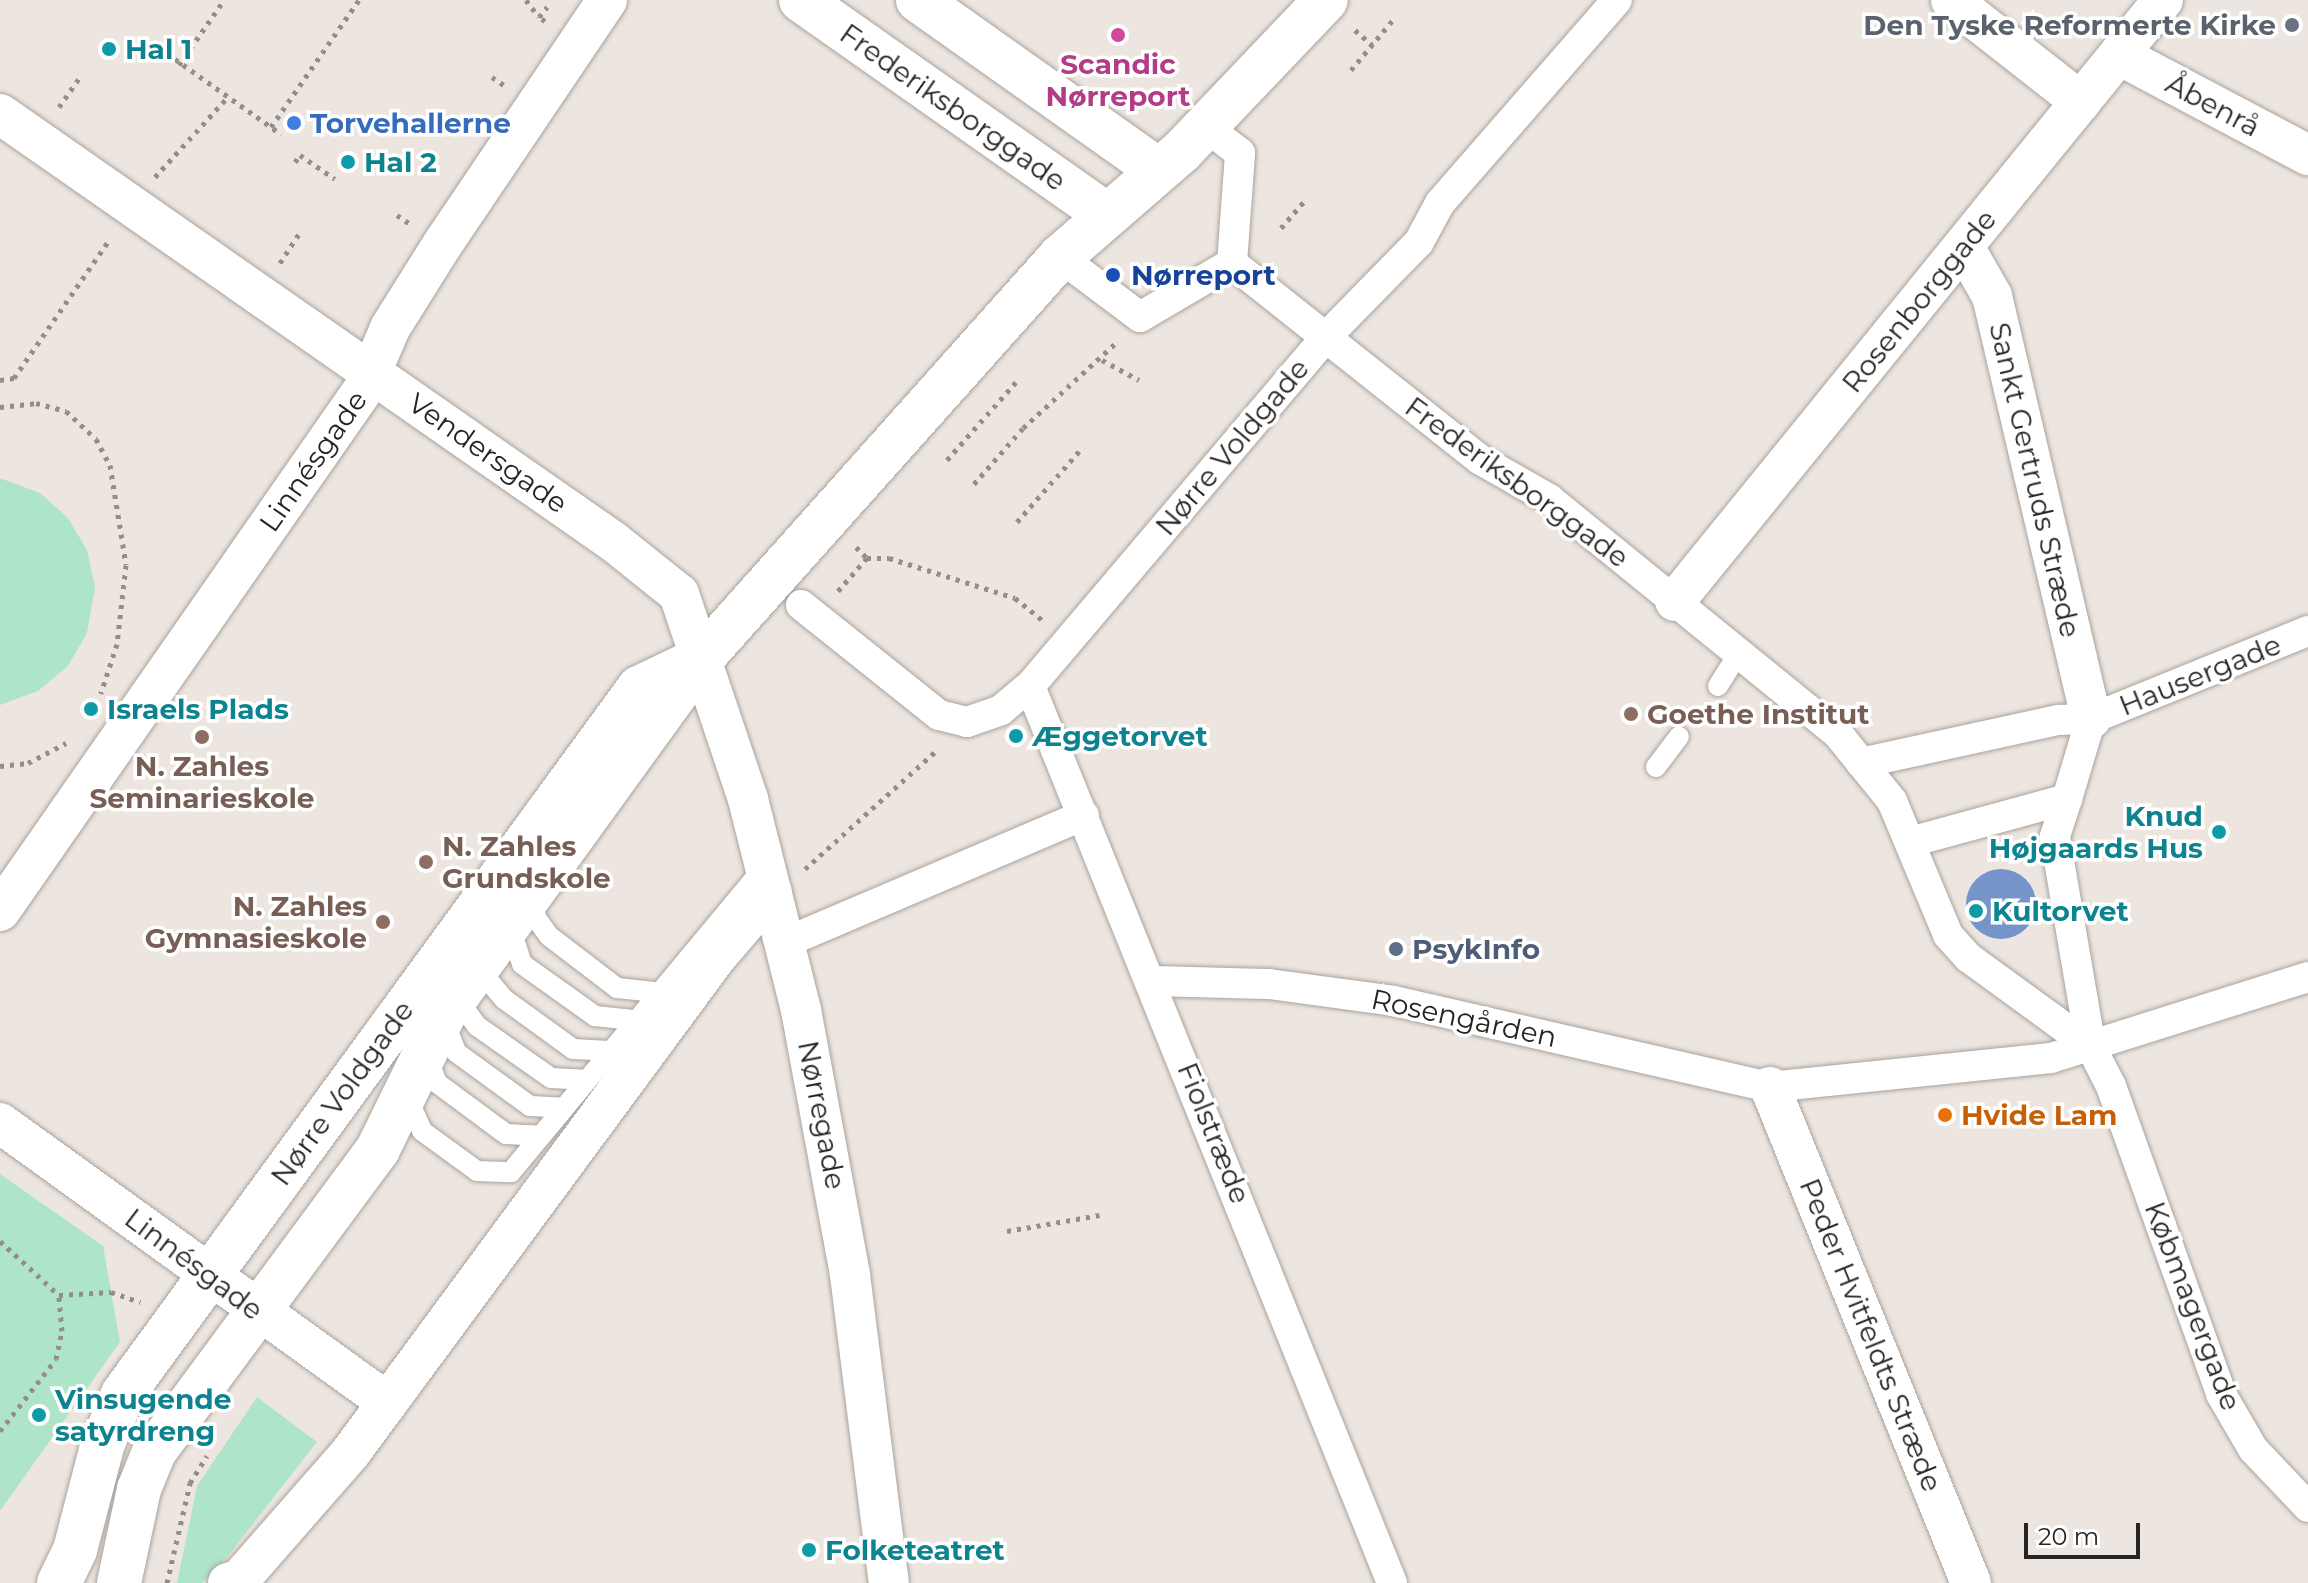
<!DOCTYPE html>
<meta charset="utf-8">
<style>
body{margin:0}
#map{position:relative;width:2308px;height:1583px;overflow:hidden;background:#ede6e0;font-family:Montserrat,sans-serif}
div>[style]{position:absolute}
.green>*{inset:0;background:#aee5c8}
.water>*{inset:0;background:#7494ca}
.round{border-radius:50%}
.path>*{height:5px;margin-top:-2.5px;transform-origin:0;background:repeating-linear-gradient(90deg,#938e8a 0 4px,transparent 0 10px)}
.roads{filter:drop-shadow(0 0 2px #aaa39d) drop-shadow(0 0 2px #aaa39d)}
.service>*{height:20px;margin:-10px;padding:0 10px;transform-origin:10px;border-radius:10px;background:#fff}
.pedestrian>*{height:30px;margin:-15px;padding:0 15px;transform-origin:15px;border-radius:15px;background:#fff}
.minor>*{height:40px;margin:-20px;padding:0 20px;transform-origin:20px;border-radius:20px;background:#fff}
.tertiary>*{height:44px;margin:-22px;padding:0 22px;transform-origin:22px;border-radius:22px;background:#fff}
.dots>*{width:22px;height:22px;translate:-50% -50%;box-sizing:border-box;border:4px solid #fff;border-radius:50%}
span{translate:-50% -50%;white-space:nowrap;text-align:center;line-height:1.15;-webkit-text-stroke:7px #fff;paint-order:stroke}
.worship-label{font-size:28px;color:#5b616d;font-weight:700}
.right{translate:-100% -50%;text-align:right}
.culture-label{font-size:28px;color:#0d838f;font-weight:700}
.left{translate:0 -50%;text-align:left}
.hotel-label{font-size:28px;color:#b23c85;font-weight:700}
.street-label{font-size:28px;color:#262422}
.shop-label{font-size:28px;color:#366cbe;font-weight:700}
.transit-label{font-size:28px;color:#164399;font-weight:700}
.education-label{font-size:28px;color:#785e54;font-weight:700}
.service-label{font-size:28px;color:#4e5e75;font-weight:700}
.food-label{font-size:28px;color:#c56008;font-weight:700}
.scale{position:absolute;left:2024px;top:1523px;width:116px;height:36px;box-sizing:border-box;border:4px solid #262422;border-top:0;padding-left:10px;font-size:24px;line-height:28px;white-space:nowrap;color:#262422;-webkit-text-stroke:6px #fff;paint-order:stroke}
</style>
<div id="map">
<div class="green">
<i style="clip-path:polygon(0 478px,40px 493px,68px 518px,87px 550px,95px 587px,87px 633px,68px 666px,38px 691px,0 705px)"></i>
<i style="clip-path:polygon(0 1174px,103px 1246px,120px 1342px,0 1511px)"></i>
<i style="clip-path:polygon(257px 1397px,317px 1442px,220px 1566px,202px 1583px,177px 1583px,197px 1486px)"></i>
</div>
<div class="water">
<i class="round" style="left:1966px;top:869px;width:70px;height:70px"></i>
</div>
<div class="path">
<i style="left:526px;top:0;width:21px;rotate:53deg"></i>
<i style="left:545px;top:21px;width:7px;rotate:-146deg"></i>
<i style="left:539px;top:17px;width:13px;rotate:-51deg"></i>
<i style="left:1355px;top:30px;width:23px;rotate:41deg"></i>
<i style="left:175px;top:59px;width:130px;rotate:35.3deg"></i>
<i style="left:179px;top:65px;width:79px;rotate:-55.3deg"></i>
<i style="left:1351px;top:70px;width:65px;rotate:-50deg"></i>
<i style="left:492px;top:77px;width:14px;rotate:34deg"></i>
<i style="left:59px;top:107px;width:35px;rotate:-55deg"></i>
<i style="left:271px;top:127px;width:155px;rotate:-55.3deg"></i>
<i style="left:295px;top:162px;width:9px;rotate:-54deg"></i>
<i style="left:300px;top:155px;width:42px;rotate:34.4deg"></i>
<i style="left:155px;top:177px;width:107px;rotate:-47.7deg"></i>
<i style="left:397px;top:215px;width:14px;rotate:34deg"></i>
<i style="left:1281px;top:228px;width:35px;rotate:-49deg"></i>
<i style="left:280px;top:263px;width:38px;rotate:-57deg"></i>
<i style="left:1102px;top:360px;width:42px;rotate:28.4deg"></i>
<i style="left:0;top:380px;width:14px;rotate:-8deg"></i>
<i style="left:14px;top:378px;width:169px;rotate:-55.4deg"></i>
<i style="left:0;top:407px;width:36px;rotate:-6deg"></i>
<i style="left:36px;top:403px;width:31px;rotate:15deg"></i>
<i style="left:66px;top:411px;width:41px;rotate:43deg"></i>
<i style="left:96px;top:439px;width:30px;rotate:62deg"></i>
<i style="left:110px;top:465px;width:101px;rotate:80.9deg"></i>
<i style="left:126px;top:565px;width:80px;rotate:96.5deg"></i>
<i style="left:117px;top:644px;width:52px;rotate:108.1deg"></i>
<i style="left:947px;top:460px;width:104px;rotate:-48.5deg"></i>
<i style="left:974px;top:484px;width:74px;rotate:-48.8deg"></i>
<i style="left:1023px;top:428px;width:129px;rotate:-42.5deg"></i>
<i style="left:1017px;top:522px;width:100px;rotate:-48.7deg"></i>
<i style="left:856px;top:547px;width:16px;rotate:45deg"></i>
<i style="left:867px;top:558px;width:22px"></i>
<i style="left:889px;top:558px;width:132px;rotate:17.6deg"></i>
<i style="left:1015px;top:598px;width:36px;rotate:39deg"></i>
<i style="left:838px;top:591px;width:44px;rotate:-48.7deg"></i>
<i style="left:0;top:766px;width:28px;rotate:-6deg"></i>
<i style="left:28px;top:763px;width:43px;rotate:-27.8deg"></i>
<i style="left:805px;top:869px;width:178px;rotate:-42deg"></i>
<i style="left:1007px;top:1231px;width:94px;rotate:-9.8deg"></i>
<i style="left:0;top:1241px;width:80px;rotate:42.5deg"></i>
<i style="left:59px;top:1295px;width:52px;rotate:-3.3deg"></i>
<i style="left:111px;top:1292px;width:31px;rotate:19deg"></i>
<i style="left:0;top:1431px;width:91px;rotate:-52.1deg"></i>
<i style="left:56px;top:1359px;width:29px;rotate:-78deg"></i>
<i style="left:62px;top:1331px;width:36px;rotate:-95deg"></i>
<i style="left:167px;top:1583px;width:103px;rotate:-77deg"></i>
<i style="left:190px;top:1483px;width:32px;rotate:-58deg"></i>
</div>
<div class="roads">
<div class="service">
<i style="left:1718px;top:686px;width:39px;rotate:-58deg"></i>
<i style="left:1656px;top:767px;width:38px;rotate:-53deg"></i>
<i style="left:534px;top:897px;width:21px;rotate:85deg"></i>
<i style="left:536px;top:918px;width:22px;rotate:54deg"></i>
<i style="left:549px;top:936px;width:86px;rotate:37.4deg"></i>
<i style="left:617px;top:988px;width:39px;rotate:6deg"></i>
<i style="left:510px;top:927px;width:39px;rotate:72deg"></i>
<i style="left:522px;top:964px;width:90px;rotate:35.5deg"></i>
<i style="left:595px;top:1016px;width:38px;rotate:6deg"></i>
<i style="left:487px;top:961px;width:19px;rotate:87deg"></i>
<i style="left:488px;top:980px;width:25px;rotate:50deg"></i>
<i style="left:504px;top:999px;width:85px;rotate:35.9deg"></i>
<i style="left:573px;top:1049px;width:36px;rotate:3deg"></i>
<i style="left:464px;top:991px;width:20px;rotate:84deg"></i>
<i style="left:466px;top:1011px;width:19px;rotate:54deg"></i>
<i style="left:477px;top:1026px;width:90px;rotate:35.1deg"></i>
<i style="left:551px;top:1078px;width:34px;rotate:3deg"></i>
<i style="left:445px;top:1024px;width:31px;rotate:68deg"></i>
<i style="left:457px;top:1053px;width:90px;rotate:36deg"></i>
<i style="left:530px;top:1106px;width:34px;rotate:3deg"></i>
<i style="left:427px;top:1058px;width:27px;rotate:68deg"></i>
<i style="left:437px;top:1083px;width:86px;rotate:36.5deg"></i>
<i style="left:506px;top:1134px;width:35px;rotate:3deg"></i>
<i style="left:408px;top:1099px;width:35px;rotate:66deg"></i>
<i style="left:422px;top:1131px;width:68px;rotate:36deg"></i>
<i style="left:477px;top:1171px;width:34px;rotate:2deg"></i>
<i style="left:511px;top:1172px;width:398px;rotate:-50.3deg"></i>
</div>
<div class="pedestrian">
<i style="left:1060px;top:257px;width:100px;rotate:36.9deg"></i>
<i style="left:1140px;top:317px;width:107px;rotate:-30.4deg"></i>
<i style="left:1232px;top:263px;width:110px;rotate:-85.8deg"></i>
<i style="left:1240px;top:153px;width:43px;rotate:-142.6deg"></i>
<i style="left:1232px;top:263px;width:315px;rotate:38.4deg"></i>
<i style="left:1479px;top:459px;width:81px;rotate:29.7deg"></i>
<i style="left:1549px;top:499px;width:372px;rotate:39.1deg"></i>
<i style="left:1838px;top:734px;width:86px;rotate:51.1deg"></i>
<i style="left:1892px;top:801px;width:145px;rotate:67.3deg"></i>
<i style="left:1948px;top:935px;width:31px;rotate:48deg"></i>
<i style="left:1969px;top:958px;width:151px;rotate:36.1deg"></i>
<i style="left:2091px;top:1047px;width:44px;rotate:62.9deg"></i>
<i style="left:2111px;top:1086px;width:327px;rotate:70.3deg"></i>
<i style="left:2221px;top:1394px;width:64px;rotate:59.8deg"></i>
<i style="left:2253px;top:1449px;width:80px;rotate:46.5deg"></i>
<i style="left:801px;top:605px;width:176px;rotate:38.6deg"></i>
<i style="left:939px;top:715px;width:29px;rotate:14deg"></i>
<i style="left:967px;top:722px;width:36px;rotate:-19deg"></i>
<i style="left:1001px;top:710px;width:38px;rotate:-40deg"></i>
<i style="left:1030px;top:686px;width:456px;rotate:-49.7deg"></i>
<i style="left:1325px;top:338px;width:134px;rotate:-45.6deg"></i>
<i style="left:1419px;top:242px;width:44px;rotate:-61.7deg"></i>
<i style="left:1440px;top:203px;width:269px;rotate:-48.9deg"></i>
<i style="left:1030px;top:686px;width:967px;rotate:68.02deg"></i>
<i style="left:1861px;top:763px;width:202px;rotate:-12.3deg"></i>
<i style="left:2058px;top:720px;width:33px;rotate:-2deg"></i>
<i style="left:2091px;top:719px;width:234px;rotate:-22.1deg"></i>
<i style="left:2067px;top:799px;width:40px;rotate:108deg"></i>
<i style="left:2055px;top:837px;width:213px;rotate:80.3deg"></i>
<i style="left:1910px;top:842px;width:163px;rotate:-15.3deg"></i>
<i style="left:2067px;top:799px;width:84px;rotate:-73.3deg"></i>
<i style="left:784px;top:943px;width:326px;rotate:-23.1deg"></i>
<i style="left:1153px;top:981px;width:116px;rotate:1.5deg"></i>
<i style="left:1269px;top:984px;width:126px;rotate:7.7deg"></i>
<i style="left:1394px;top:1001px;width:386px;rotate:12.9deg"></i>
<i style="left:1770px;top:1087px;width:282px;rotate:-5.9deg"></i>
<i style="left:2051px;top:1058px;width:269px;rotate:-17.5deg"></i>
</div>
<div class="minor">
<i style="left:1951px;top:0;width:165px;rotate:38.1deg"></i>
<i style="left:2119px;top:55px;width:214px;rotate:27.9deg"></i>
<i style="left:0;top:114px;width:748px;rotate:34.88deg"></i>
<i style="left:614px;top:542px;width:83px;rotate:38.7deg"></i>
<i style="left:679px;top:594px;width:216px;rotate:71.4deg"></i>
<i style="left:748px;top:799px;width:218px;rotate:75.9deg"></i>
<i style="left:801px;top:1010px;width:269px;rotate:79.5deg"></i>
<i style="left:850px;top:1275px;width:310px;rotate:82.8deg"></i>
<i style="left:1964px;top:247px;width:56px;rotate:60.3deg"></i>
<i style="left:1992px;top:296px;width:434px;rotate:76.8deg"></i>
<i style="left:1675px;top:601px;width:774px;rotate:-50.92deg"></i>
<i style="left:0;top:911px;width:639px;rotate:-55.14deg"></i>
<i style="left:365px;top:387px;width:64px;rotate:-67deg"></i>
<i style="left:390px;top:328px;width:98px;rotate:-57.9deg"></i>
<i style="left:442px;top:245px;width:295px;rotate:-56deg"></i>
<i style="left:1770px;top:1087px;width:535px;rotate:67.94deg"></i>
<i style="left:0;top:1123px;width:478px;rotate:35.8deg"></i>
<i style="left:228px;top:1583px;width:13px;rotate:-18deg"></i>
<i style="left:240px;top:1579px;width:169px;rotate:-48.8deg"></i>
<i style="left:351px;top:1452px;width:616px;rotate:-53.58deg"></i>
<i style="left:717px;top:956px;width:84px;rotate:-49.3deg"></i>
</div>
<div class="tertiary">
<i style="left:801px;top:0;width:373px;rotate:35.1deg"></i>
<i style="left:918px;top:0;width:294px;rotate:35.3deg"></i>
<i style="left:59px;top:1583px;width:37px;rotate:-64deg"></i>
<i style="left:75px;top:1550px;width:107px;rotate:-75.4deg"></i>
<i style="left:102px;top:1446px;width:56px;rotate:-68deg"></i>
<i style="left:123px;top:1394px;width:874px;rotate:-53.84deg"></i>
<i style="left:639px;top:688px;width:70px;rotate:-25.5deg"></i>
<i style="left:119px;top:1583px;width:96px;rotate:-78deg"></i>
<i style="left:139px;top:1489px;width:40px;rotate:-68deg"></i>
<i style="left:154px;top:1452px;width:377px;rotate:-53.5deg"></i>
<i style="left:378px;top:1149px;width:150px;rotate:-63.9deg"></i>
<i style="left:444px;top:1014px;width:440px;rotate:-54.1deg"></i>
<i style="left:702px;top:658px;width:538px;rotate:-48.24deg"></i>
<i style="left:1060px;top:257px;width:160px;rotate:-41deg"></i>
<i style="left:1181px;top:152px;width:210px;rotate:-46.4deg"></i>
</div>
</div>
<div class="dots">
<i style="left:2292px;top:25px;background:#6b7280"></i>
<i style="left:1118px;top:35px;background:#d1479c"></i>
<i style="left:109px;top:49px;background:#0f9aa8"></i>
<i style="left:294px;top:123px;background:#3f7fe0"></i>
<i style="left:348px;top:162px;background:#0f9aa8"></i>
<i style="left:1113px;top:275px;background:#1a4fb4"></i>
<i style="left:91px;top:709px;background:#0f9aa8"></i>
<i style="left:1631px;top:714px;background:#8d6e63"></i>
<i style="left:1016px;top:736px;background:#0f9aa8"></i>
<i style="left:202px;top:737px;background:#8d6e63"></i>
<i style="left:2219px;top:832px;background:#0f9aa8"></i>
<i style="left:426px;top:862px;background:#8d6e63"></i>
<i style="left:1976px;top:911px;background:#0f9aa8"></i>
<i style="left:383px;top:922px;background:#8d6e63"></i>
<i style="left:1396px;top:949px;background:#5c6f8a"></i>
<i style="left:1945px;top:1115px;background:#e8710a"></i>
<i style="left:39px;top:1415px;background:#0f9aa8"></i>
<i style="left:809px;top:1550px;background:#0f9aa8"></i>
</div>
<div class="worship-label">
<span class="right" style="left:2276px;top:25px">Den Tyske Reformerte Kirke</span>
</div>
<div class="culture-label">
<span class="left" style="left:125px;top:49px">Hal 1</span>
<span class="left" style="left:364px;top:162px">Hal 2</span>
<span class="left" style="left:107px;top:709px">Israels Plads</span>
<span class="left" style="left:1032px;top:736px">Æggetorvet</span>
<span class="right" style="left:2203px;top:832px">Knud<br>Højgaards Hus</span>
<span class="left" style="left:1992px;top:911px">Kultorvet</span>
<span class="left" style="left:55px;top:1415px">Vinsugende<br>satyrdreng</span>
<span class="left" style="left:825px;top:1550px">Folketeatret</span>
</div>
<div class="hotel-label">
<span style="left:1118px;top:80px">Scandic<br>Nørreport</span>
</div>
<div class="street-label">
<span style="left:2213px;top:105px;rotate:28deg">Åbenrå</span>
<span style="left:953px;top:107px;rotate:35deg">Frederiksborggade</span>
<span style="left:1919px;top:301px;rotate:-51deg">Rosenborggade</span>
<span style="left:1232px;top:447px;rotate:-50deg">Nørre Voldgade</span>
<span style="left:488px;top:453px;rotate:35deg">Vendersgade</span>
<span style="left:313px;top:461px;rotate:-55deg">Linnésgade</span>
<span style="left:2035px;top:480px;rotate:77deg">Sankt Gertruds Stræde</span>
<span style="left:1517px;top:482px;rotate:36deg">Frederiksborggade</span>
<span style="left:2200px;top:675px;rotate:-22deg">Hausergade</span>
<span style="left:1464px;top:1018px;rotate:12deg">Rosengården</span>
<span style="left:342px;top:1093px;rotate:-54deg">Nørre Voldgade</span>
<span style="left:822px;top:1115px;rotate:79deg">Nørregade</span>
<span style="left:1214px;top:1133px;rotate:68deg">Fiolstræde</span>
<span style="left:194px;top:1264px;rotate:37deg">Linnésgade</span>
<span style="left:2193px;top:1306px;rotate:69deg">Købmagergade</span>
<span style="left:1871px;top:1335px;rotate:68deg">Peder Hvitfeldts Stræde</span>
</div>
<div class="shop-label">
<span class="left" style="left:310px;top:123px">Torvehallerne</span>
</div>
<div class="transit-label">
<span class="left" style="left:1131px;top:275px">Nørreport</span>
</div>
<div class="education-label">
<span class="left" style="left:1647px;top:714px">Goethe Institut</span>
<span style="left:202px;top:782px">N. Zahles<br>Seminarieskole</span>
<span class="left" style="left:442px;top:862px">N. Zahles<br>Grundskole</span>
<span class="right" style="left:367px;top:922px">N. Zahles<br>Gymnasieskole</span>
</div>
<div class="service-label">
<span class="left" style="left:1412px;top:949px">PsykInfo</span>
</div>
<div class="food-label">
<span class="left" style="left:1961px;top:1115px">Hvide Lam</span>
</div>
<div class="scale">20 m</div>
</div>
